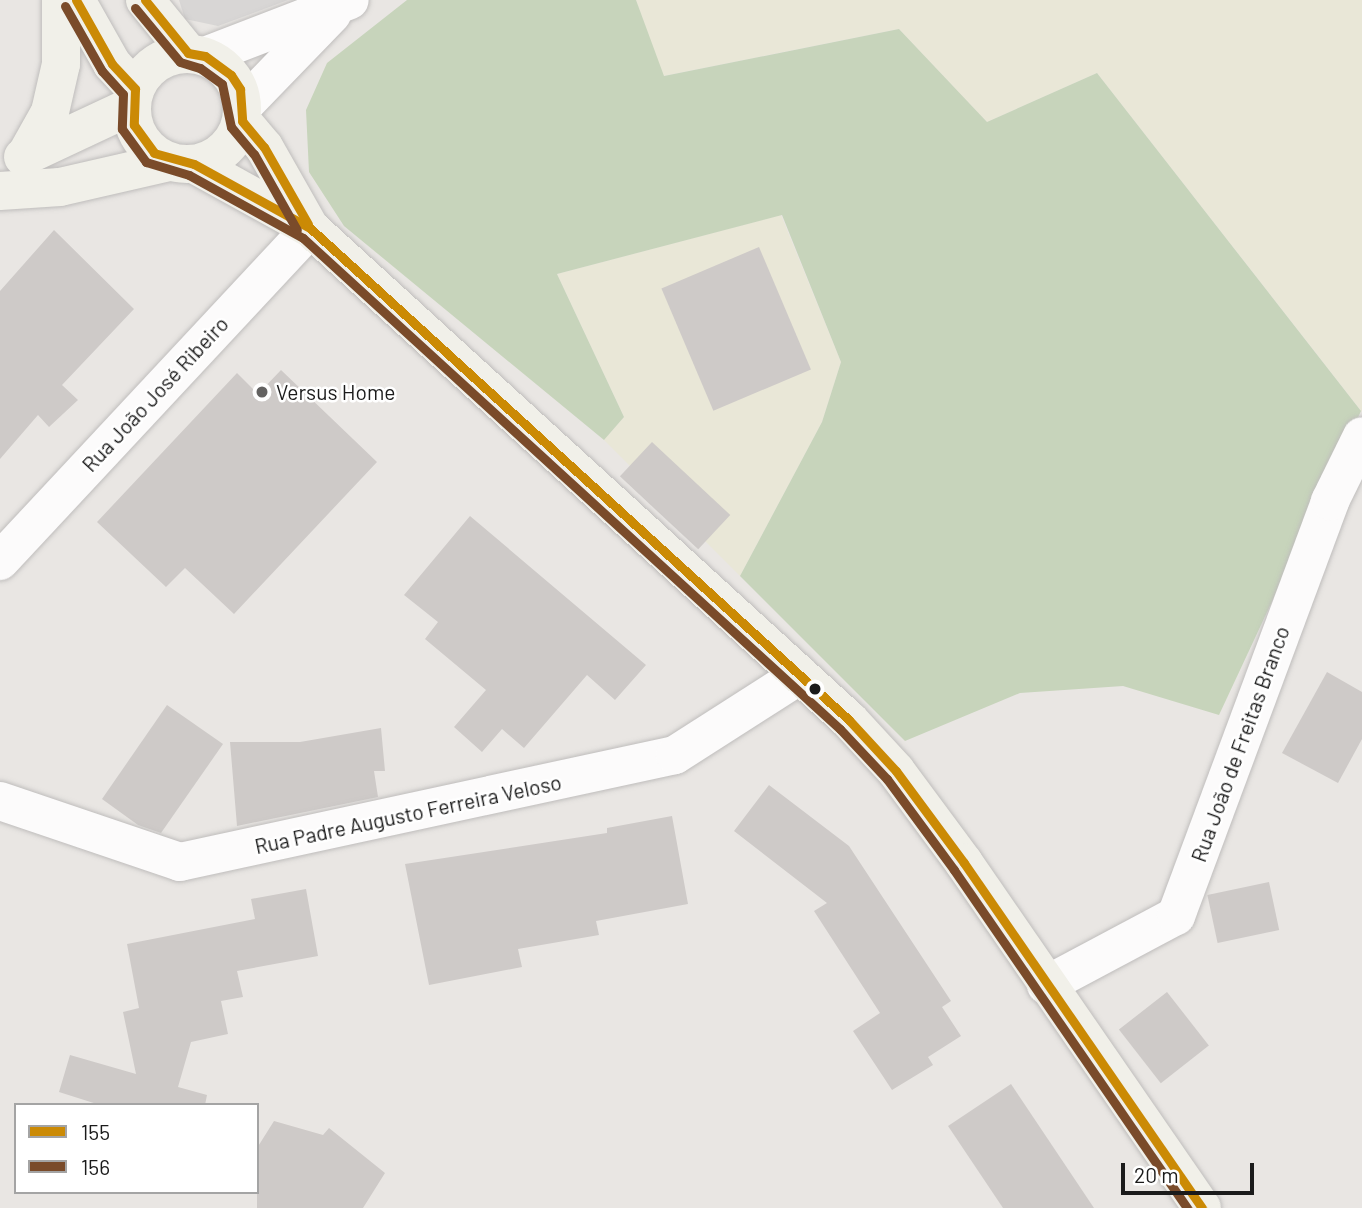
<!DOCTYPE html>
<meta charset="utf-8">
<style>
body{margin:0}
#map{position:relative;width:1362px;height:1208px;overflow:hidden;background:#e9e6e3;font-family:Barlow,sans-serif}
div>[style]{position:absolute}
.residential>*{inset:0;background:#d8d6d5}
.farmland>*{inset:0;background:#e9e7d7}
.forest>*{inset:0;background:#c7d4bb}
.building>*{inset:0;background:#cecac8;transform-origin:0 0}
.roads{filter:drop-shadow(0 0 2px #bfbdbc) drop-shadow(0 0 2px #bfbdbc)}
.street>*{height:38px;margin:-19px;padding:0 19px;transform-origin:19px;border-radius:19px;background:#fcfbfb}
.secondary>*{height:38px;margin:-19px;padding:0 19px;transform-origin:19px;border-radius:19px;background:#f1f0e9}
.secondary>.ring{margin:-19px;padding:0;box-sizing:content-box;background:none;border:38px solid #f1f0e9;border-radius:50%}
.bus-1>*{height:9px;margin:-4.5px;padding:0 4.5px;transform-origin:4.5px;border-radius:4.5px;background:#cb8a05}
.bus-2>*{height:9px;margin:-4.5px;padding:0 4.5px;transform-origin:4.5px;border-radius:4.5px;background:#7a4b2a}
.dots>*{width:19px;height:19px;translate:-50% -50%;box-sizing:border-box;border:4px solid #fff;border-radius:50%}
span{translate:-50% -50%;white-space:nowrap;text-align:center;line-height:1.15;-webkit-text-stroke:5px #fff;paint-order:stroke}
.poi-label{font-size:21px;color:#1b1b1b}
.left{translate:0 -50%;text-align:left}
.street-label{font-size:21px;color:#1b1b1b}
.legend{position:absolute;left:14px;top:1103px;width:245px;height:91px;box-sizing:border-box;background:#fff;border:2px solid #a4a4a4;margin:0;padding:9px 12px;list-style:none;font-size:21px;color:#1b1b1b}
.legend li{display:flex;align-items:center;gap:14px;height:35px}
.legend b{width:35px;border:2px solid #a4a4a4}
.scale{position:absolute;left:1121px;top:1163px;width:133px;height:32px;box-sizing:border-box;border:4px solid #1b1b1b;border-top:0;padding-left:9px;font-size:21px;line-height:24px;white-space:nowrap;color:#1b1b1b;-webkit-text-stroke:5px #fff;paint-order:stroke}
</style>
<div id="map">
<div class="residential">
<i style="clip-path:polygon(179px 0,288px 0,218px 26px,185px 19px)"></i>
</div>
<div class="farmland">
<i style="clip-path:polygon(636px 0,1362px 0,1362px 412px,1097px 73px,987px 122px,899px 29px,663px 76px)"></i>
<i style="clip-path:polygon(781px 215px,841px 362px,822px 422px,740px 576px,604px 440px,624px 417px,557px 274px)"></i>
</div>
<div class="forest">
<i style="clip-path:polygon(407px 0,636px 0,664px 76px,899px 29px,987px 122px,1097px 73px,1361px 411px,1219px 715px,1123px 686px,1020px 693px,905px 741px,740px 576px,822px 422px,841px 362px,782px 215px,557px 274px,624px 417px,604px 440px,344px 226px,309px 172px,306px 110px,327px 63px)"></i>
</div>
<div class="building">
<i style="clip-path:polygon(54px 230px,134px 309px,62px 385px,78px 400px,49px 427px,38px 415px,0 459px,0 291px)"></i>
<i style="left:759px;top:247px;width:133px;height:106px;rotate:67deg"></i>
<i style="clip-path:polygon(281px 370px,377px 462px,234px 614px,185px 568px,166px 587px,97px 522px,237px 373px,258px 394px)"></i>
<i style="left:652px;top:442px;width:107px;height:47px;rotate:43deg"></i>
<i style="clip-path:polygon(470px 516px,646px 665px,615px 700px,587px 675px,524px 748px,502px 729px,482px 752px,454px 727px,486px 690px,425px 639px,438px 622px,404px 595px)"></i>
<i style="clip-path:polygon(1327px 672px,1362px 692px,1362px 739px,1338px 783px,1282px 753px)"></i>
<i style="clip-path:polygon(167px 705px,223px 744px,161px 833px,138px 825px,102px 799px)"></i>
<i style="clip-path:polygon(381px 728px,385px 771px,374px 771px,378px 797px,237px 826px,230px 742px,300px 742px)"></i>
<i style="clip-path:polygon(769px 785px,849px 846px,951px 1001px,942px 1007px,961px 1036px,928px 1057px,933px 1065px,892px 1090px,853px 1031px,880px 1013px,814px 911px,827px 903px,734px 831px)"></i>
<i style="clip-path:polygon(672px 816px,688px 904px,596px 921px,599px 935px,518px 949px,522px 967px,429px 985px,405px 864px,607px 833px,607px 828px)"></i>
<i style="left:1269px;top:882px;width:49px;height:63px;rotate:78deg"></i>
<i style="clip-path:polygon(306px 889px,318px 956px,237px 971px,243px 997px,221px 1001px,228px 1034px,191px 1042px,178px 1087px,207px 1095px,205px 1105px,100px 1105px,59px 1092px,70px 1055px,136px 1074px,123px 1012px,139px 1008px,127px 944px,255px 919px,251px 899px)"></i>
<i style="left:1167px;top:992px;width:68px;height:61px;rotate:52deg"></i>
<i style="clip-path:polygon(1011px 1084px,1094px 1208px,1003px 1208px,948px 1126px)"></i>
<i style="clip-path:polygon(274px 1121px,323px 1135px,329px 1128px,385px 1173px,363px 1208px,257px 1208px,257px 1148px)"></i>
</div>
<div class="roads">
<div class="street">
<i style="left:205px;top:56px;width:155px;rotate:-21.1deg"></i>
<i style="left:243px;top:106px;width:128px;rotate:-45.9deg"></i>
<i style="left:0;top:561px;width:455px;rotate:-47deg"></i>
<i style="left:0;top:801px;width:190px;rotate:18.7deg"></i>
<i style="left:180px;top:862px;width:506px;rotate:-12.2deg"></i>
<i style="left:675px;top:755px;width:148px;rotate:-32.6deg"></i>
<i style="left:1046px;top:985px;width:147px;rotate:-28deg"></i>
<i style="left:1176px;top:916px;width:443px;rotate:-69.6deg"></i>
<i style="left:1330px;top:501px;width:72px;rotate:-63.8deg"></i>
</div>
<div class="secondary">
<i style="left:76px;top:0;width:73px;rotate:60.6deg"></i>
<i style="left:112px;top:64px;width:34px;rotate:47deg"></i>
<i style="left:145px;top:0;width:68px;rotate:50.9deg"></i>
<i class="ring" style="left:132px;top:54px;width:72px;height:72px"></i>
<i style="left:242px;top:121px;width:34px;rotate:50deg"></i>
<i style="left:264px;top:147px;width:93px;rotate:60.4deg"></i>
<i style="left:27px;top:153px;width:47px;rotate:-60.7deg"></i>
<i style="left:50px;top:112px;width:49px;rotate:-77.1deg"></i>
<i style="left:61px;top:64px;width:64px;rotate:-90deg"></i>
<i style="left:23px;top:157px;width:120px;rotate:-25.1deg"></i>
<i style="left:194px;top:164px;width:132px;rotate:28.9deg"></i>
<i style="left:310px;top:228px;width:730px;rotate:42.39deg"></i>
<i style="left:849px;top:720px;width:69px;rotate:47.3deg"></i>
<i style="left:896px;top:771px;width:114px;rotate:53.5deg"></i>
<i style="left:964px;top:863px;width:419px;rotate:55.4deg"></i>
<i style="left:0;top:191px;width:60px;rotate:-3.8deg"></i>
<i style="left:60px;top:187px;width:112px;rotate:-12.9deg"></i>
</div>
</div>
<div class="bus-1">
<i style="left:76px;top:0;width:73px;rotate:60.6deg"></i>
<i style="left:112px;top:64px;width:34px;rotate:47deg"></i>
<i style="left:135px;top:89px;width:36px;rotate:92deg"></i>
<i style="left:134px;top:125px;width:34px;rotate:54deg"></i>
<i style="left:154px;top:153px;width:41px;rotate:15.4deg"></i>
<i style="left:194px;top:164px;width:132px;rotate:28.9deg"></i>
<i style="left:310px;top:228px;width:730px;rotate:42.39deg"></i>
<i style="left:849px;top:720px;width:69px;rotate:47.3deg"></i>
<i style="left:896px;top:771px;width:114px;rotate:53.5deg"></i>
<i style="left:964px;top:863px;width:419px;rotate:55.4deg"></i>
<i style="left:145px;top:0;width:68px;rotate:50.9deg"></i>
<i style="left:188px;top:53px;width:17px;rotate:10deg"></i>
<i style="left:205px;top:56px;width:32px;rotate:36deg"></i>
<i style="left:231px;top:75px;width:17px;rotate:57deg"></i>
<i style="left:240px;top:89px;width:32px;rotate:86deg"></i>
<i style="left:242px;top:121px;width:34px;rotate:50deg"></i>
<i style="left:264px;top:147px;width:89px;rotate:60.3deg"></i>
</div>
<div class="bus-2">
<i style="left:65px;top:6px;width:75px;rotate:60.4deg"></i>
<i style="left:102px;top:71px;width:31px;rotate:48deg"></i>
<i style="left:123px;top:94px;width:35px;rotate:92deg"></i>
<i style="left:122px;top:129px;width:41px;rotate:54deg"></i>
<i style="left:146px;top:162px;width:45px;rotate:16.8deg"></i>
<i style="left:189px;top:175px;width:130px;rotate:28.9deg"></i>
<i style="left:303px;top:238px;width:728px;rotate:42.44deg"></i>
<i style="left:840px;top:729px;width:69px;rotate:46.8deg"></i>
<i style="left:887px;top:779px;width:113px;rotate:53.6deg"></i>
<i style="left:954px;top:870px;width:411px;rotate:55.4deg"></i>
<i style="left:135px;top:8px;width:70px;rotate:50.2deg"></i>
<i style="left:180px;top:62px;width:21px;rotate:17deg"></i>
<i style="left:200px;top:68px;width:27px;rotate:36deg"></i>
<i style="left:222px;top:84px;width:44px;rotate:78.2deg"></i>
<i style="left:231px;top:127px;width:35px;rotate:50deg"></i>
<i style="left:254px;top:154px;width:87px;rotate:60.5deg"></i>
</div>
<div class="dots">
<i style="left:262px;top:392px;background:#636261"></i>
<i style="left:815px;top:689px;background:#1b1b1b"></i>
</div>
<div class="poi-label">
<span class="left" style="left:276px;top:392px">Versus Home</span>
</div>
<div class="street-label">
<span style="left:155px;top:394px;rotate:-47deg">Rua João José Ribeiro</span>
<span style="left:1240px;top:744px;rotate:-70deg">Rua João de Freitas Branco</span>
<span style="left:408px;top:814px;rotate:-12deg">Rua Padre Augusto Ferreira Veloso</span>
</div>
<ul class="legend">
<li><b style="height:9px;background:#cb8a05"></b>155</li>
<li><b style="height:9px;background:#7a4b2a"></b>156</li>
</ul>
<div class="scale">20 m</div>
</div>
